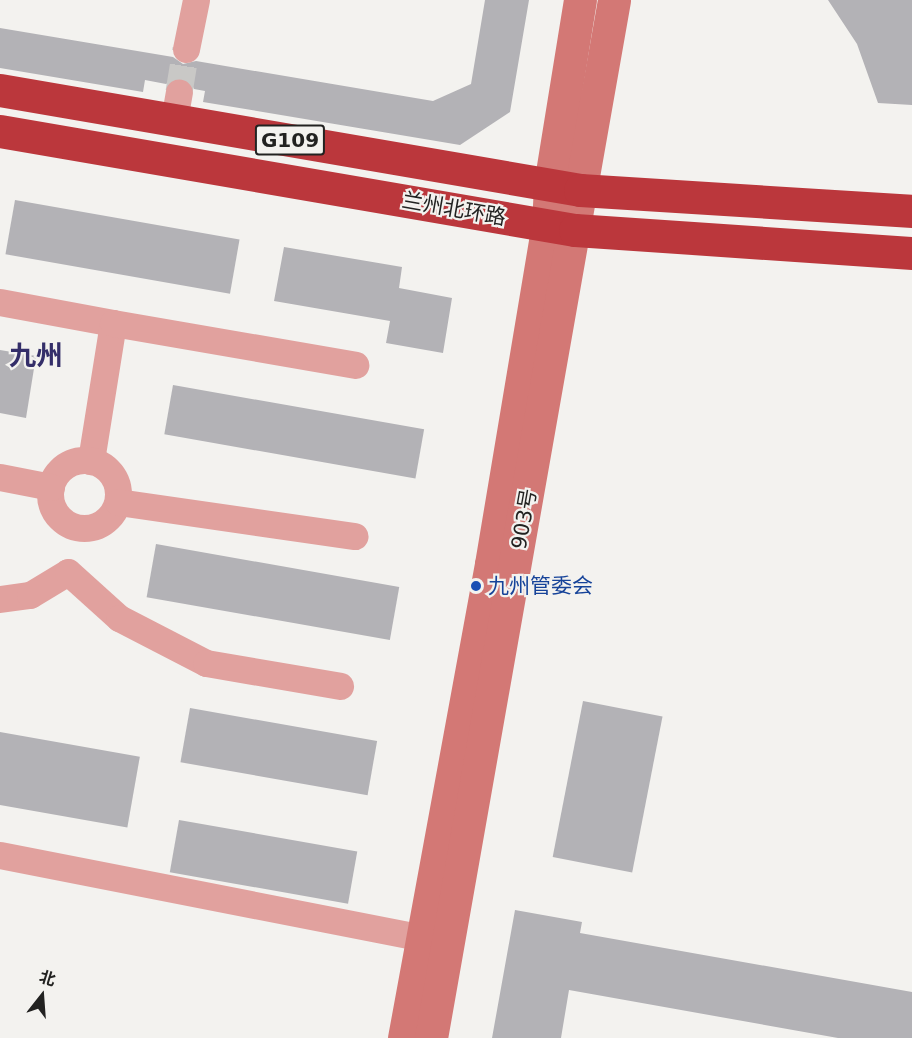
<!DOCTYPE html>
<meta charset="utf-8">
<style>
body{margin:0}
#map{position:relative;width:912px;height:1038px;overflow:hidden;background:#f3f2ef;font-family:"DejaVu Sans","Noto Sans SC",sans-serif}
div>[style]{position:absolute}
.building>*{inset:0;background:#b3b2b6;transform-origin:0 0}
.street-tunnel>*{height:27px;margin-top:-13.5px;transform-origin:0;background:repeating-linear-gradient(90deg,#c9c8c6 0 27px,transparent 0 41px)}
.street>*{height:27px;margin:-13.5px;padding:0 13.5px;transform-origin:13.5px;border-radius:13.5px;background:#e1a19e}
.street>.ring{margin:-13.5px;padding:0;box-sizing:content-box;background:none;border:27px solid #e1a19e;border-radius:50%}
.secondary>*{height:33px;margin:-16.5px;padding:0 16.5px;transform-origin:16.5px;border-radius:16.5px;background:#d37875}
.highway>*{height:33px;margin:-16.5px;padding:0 16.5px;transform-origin:16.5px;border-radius:16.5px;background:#bb373c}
.dots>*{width:16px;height:16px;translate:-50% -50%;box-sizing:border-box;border:3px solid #f3f2ef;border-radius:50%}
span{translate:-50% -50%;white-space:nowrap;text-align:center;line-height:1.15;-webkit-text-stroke:4.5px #f3f2ef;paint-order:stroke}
.shield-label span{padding:2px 4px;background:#f3f2ef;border:2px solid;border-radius:4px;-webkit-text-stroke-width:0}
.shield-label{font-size:20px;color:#222221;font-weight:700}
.street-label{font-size:21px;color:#222221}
.transit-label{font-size:21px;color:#164399}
.left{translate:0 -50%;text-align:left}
.district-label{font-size:27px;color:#342e69;font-weight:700}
.north{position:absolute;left:12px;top:966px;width:60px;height:60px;-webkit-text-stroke:4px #f3f2ef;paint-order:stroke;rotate:17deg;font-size:16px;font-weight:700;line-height:24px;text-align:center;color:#222221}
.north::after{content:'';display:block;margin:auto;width:21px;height:27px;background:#222221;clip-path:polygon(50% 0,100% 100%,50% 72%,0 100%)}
</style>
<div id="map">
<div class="building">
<i style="clip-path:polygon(485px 0,529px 0,510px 112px,460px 145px,203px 102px,205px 91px,194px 89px,190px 80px,181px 76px,166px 84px,145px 80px,143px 92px,0 68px,0 28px,173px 57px,183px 64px,196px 61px,433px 101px,471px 84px)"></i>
<i style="clip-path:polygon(828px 0,912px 0,912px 105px,878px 103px,857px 44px)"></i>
<i style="left:15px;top:200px;width:228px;height:55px;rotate:10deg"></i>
<i style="clip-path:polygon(284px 247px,402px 267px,399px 288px,452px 298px,443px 353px,386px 343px,390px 321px,274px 301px)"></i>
<i style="clip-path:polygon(0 350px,36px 356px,26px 418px,0 413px)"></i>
<i style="left:173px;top:385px;width:255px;height:50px;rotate:10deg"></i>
<i style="left:156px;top:544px;width:247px;height:54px;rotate:10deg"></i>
<i style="left:583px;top:701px;width:81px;height:159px;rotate:11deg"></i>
<i style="left:190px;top:708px;width:190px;height:55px;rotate:10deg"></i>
<i style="left:0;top:732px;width:142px;height:72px;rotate:10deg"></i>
<i style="left:179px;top:820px;width:181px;height:53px;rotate:10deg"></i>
<i style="clip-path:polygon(515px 910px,582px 922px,580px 933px,912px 992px,912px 1038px,838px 1038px,569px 990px,561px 1038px,492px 1038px)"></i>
</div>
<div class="street-tunnel">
<i style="left:179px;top:92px;width:44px;rotate:-80.8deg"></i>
</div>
<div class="street">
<i style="left:186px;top:49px;width:50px;rotate:-78.5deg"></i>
<i style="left:174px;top:120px;width:28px;rotate:-80deg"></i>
<i style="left:0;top:302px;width:115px;rotate:10.5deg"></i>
<i style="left:113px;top:323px;width:140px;rotate:99.1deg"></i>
<i style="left:113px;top:323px;width:246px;rotate:9.8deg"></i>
<i class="ring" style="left:50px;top:460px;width:41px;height:41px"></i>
<i style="left:0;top:477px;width:52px;rotate:11.1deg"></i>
<i style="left:118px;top:502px;width:239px;rotate:8.2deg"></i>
<i style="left:0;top:599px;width:30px;rotate:-8deg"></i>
<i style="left:30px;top:595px;width:44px;rotate:-31.2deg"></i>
<i style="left:68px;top:572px;width:69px;rotate:42deg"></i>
<i style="left:119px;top:618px;width:98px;rotate:27.3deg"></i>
<i style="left:206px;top:663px;width:136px;rotate:9.7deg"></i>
<i style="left:0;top:855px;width:451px;rotate:11.1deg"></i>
</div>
<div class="secondary">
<i style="left:404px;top:1038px;width:482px;rotate:-79.6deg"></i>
<i style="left:491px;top:564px;width:344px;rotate:-80.5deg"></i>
<i style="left:548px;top:225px;width:40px;rotate:-87.1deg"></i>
<i style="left:550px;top:185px;width:187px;rotate:-80.8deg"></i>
<i style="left:431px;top:1038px;width:1054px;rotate:-80deg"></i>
</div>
<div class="highway">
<i style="left:0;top:90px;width:589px;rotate:9.78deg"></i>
<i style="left:580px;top:190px;width:333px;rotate:3.6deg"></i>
<i style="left:0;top:131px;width:583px;rotate:9.77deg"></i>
<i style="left:575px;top:230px;width:338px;rotate:3.9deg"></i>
</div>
<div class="dots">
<i style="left:476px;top:586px;background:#1a4fb4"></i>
</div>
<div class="shield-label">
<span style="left:290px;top:140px">G109</span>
</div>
<div class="street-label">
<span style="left:454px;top:209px;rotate:10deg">兰州北环路</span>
<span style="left:524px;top:519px;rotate:-80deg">903号</span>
</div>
<div class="transit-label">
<span class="left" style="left:488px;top:586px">九州管委会</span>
</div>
<div class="district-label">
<span style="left:36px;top:356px">九州</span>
</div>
<div class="north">北</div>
</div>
